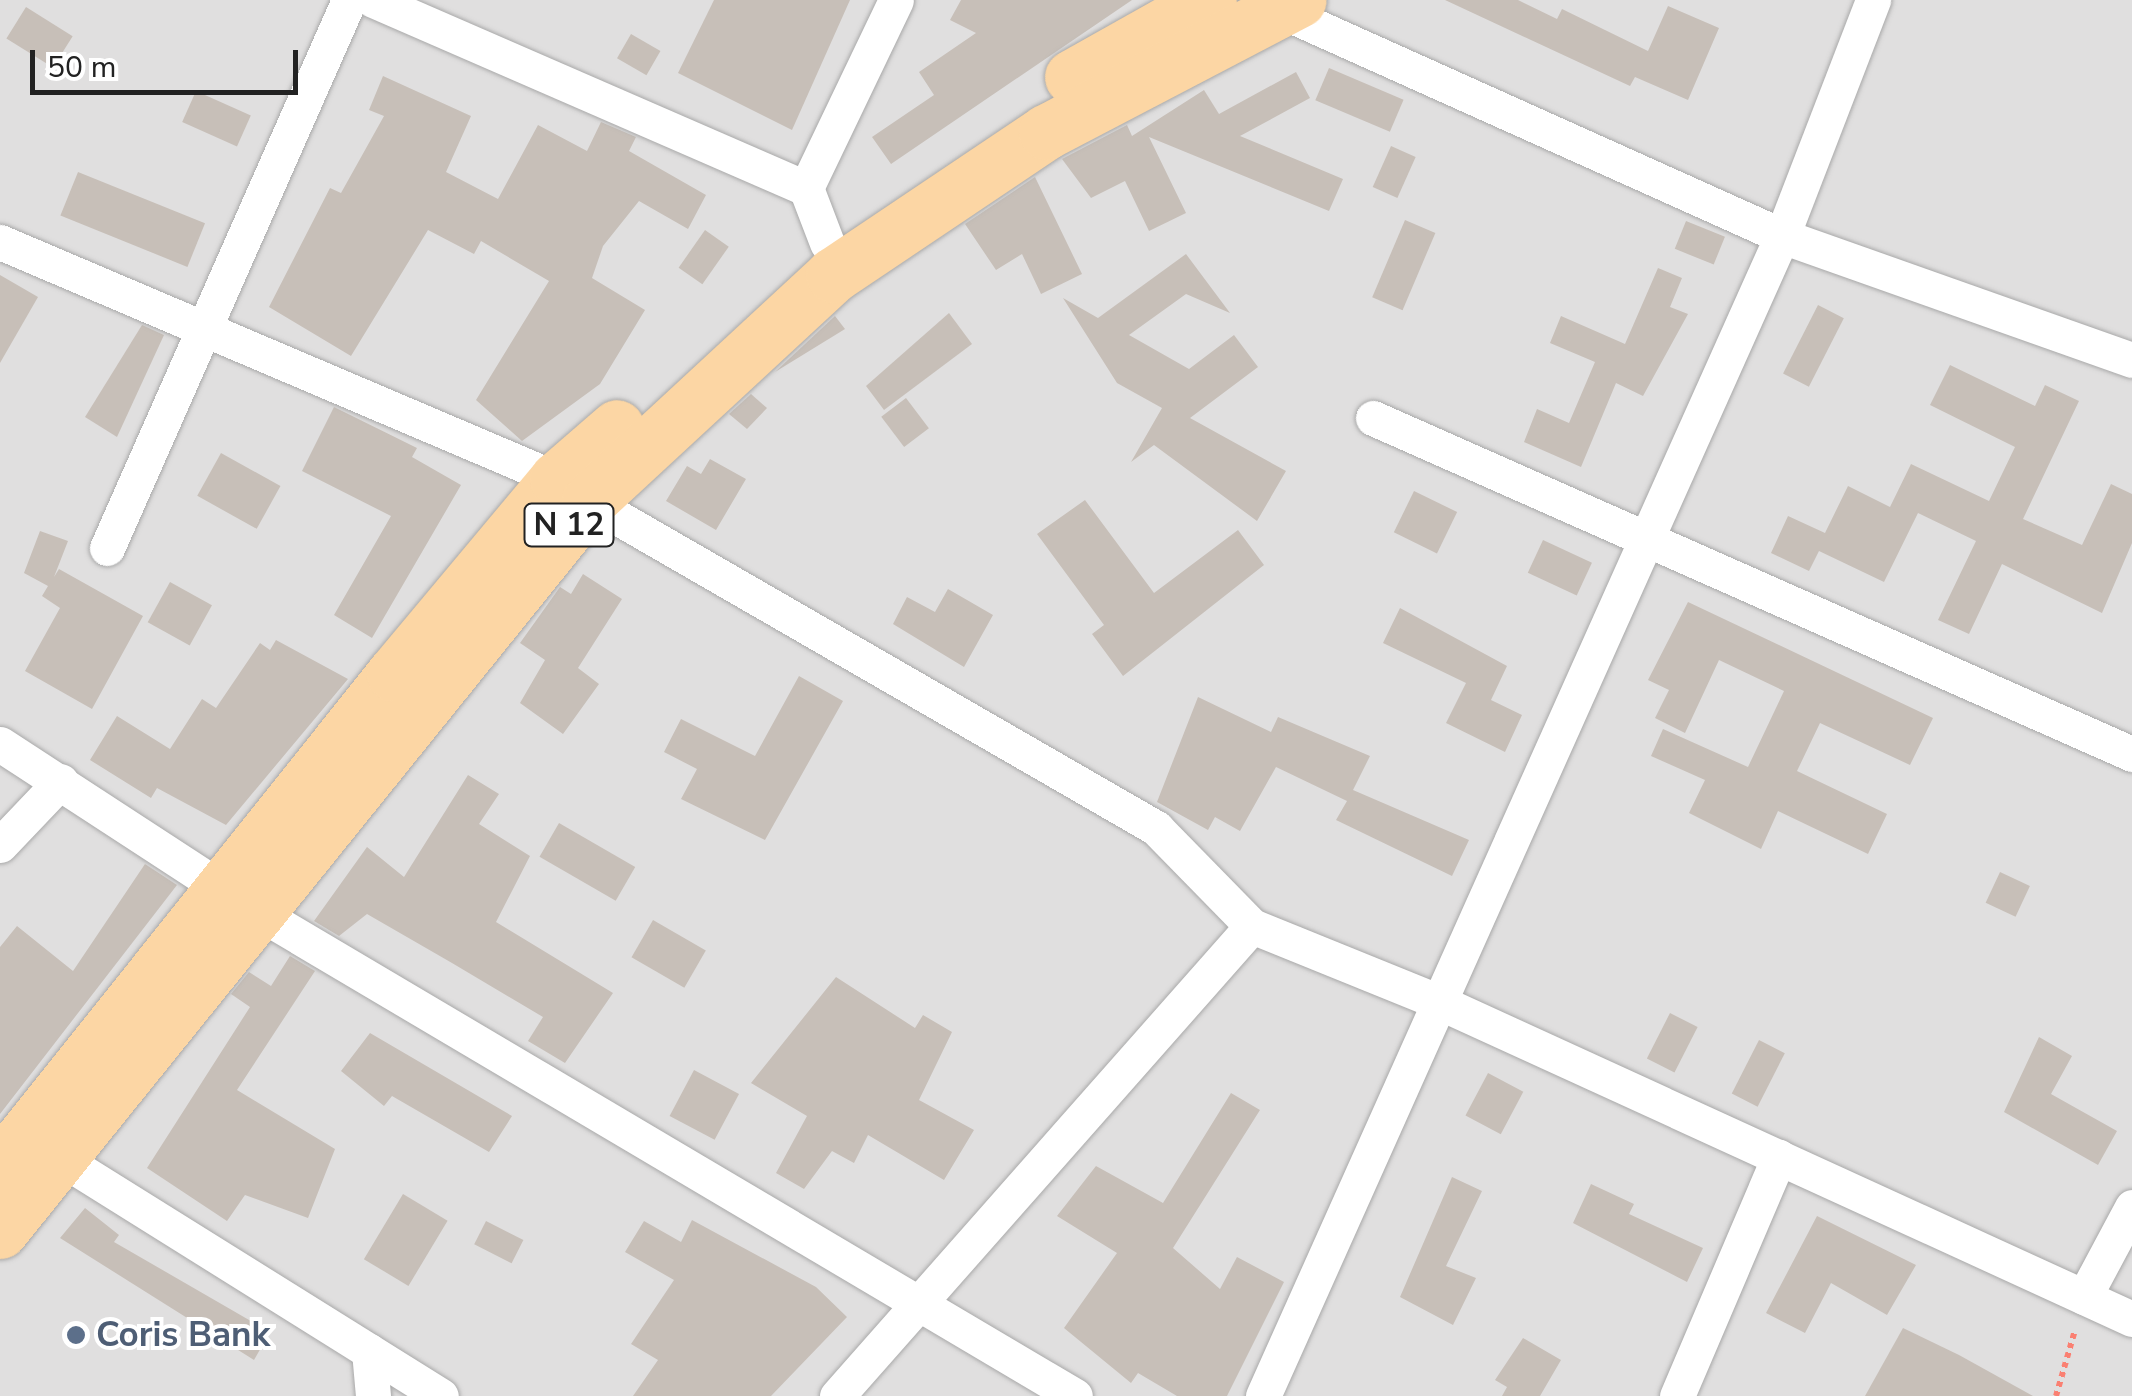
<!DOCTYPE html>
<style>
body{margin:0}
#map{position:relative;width:2132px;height:1396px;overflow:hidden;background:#f2efe9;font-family:"Nunito Sans",sans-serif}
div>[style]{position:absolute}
.residential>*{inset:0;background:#e0dfdf;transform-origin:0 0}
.building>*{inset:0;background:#c7bfb8;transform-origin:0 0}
.path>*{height:6px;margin-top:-3px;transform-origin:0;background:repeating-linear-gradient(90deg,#fa8072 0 5px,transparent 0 10px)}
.roads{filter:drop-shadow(0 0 2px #a9a9a9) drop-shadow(0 0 2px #a9a9a9)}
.street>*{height:35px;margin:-17.5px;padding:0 17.5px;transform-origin:17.5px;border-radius:17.5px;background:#fff}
.primary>*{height:55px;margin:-27.5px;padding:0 27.5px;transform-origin:27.5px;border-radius:27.5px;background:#fcd6a4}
.dots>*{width:28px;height:28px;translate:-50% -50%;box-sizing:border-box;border:5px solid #fff;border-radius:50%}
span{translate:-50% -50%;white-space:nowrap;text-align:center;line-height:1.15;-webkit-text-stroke:8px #fff;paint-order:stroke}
.shield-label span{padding:2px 8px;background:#fff;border:2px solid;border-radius:8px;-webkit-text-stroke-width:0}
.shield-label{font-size:32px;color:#222;font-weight:700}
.service-label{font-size:35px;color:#4e5e75;font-weight:700}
.left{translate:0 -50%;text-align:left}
.scale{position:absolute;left:30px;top:50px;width:268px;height:45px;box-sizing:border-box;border:5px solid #222;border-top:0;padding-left:12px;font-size:30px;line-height:35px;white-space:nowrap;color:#222;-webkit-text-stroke:8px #fff;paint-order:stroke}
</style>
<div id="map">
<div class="residential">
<i style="left:0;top:0;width:2132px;height:1396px"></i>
</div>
<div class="building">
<i style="clip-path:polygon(714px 0,850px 0,792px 130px,678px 73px)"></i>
<i style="clip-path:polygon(961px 0,1132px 0,891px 164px,872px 137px,934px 95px,919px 72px,976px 33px,950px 20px)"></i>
<i style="clip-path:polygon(1445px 0,1518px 0,1557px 19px,1562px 9px,1648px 51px,1668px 6px,1719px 28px,1688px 100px,1635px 77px,1630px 86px)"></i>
<i style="left:26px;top:7px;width:55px;height:37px;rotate:32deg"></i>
<i style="left:631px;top:34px;width:34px;height:28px;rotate:30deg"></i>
<i style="left:1329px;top:68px;width:81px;height:35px;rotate:23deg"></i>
<i style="clip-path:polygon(1296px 72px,1310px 98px,1240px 136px,1343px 179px,1329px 211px,1149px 137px,1186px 213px,1149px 231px,1125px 181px,1091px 198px,1062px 159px,1127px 125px,1132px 136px,1204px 90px,1219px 114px)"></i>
<i style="clip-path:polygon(383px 76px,471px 116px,446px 172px,498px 199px,538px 125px,587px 151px,601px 122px,636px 137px,629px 151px,706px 195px,688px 229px,639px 201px,603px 246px,592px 278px,645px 310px,600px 384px,522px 441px,476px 400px,549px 281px,481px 241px,474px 254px,428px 230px,351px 356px,269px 307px,330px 188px,341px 193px,384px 116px,369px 110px)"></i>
<i style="left:196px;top:91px;width:60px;height:34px;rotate:24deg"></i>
<i style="left:1391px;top:146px;width:27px;height:45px;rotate:24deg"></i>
<i style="left:78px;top:172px;width:137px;height:47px;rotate:22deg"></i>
<i style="clip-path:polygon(1035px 177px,1082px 274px,1041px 294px,1022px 254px,996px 270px,965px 224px)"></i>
<i style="left:1405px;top:220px;width:33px;height:84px;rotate:23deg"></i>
<i style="left:1686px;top:221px;width:42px;height:30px;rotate:22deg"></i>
<i style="left:705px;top:230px;width:29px;height:46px;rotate:35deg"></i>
<i style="clip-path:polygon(1186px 254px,1230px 313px,1186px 294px,1129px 335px,1189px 369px,1234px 335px,1258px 367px,1190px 418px,1286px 471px,1257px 521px,1154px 445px,1131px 462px,1162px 408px,1117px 383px,1063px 298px,1098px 318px)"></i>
<i style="clip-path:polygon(1658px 268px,1682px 278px,1670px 307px,1688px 314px,1643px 396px,1616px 383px,1581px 467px,1524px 442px,1537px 409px,1569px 423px,1595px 362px,1550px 343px,1561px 316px,1625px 344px)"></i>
<i style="clip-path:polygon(0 275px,38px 297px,0 363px)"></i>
<i style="left:1818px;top:305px;width:29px;height:77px;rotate:27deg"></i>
<i style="clip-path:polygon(949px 313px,972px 344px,884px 410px,866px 386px)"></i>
<i style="clip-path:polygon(835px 316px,845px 329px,775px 372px)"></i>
<i style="clip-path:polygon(142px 325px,164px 335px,117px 437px,85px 417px)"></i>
<i style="clip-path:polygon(1950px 365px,2035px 406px,2045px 385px,2079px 401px,2023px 519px,2082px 545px,2111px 484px,2132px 494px,2132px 543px,2102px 613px,2002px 564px,1969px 634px,1938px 620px,1976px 541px,1918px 513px,1884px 582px,1819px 551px,1809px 571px,1771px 553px,1788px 516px,1825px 533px,1848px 486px,1890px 507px,1911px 464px,1989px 501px,2015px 447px,1930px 405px)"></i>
<i style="clip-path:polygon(751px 394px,767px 408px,747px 429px,729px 414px)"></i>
<i style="left:906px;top:398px;width:38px;height:31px;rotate:53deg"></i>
<i style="clip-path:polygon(334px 407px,417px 448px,412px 457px,461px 485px,372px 638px,334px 615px,391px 516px,302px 471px)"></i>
<i style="left:221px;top:453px;width:68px;height:49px;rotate:29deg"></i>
<i style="clip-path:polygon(710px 459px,746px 479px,716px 530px,666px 501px,687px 466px,701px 474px)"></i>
<i style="left:1414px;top:491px;width:48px;height:46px;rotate:26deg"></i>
<i style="clip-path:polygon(1085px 500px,1154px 593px,1238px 530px,1264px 565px,1123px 676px,1092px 634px,1104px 625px,1037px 534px)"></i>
<i style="clip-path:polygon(40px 531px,68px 541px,54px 577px,59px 569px,143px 616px,92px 709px,25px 671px,60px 608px,42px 596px,48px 586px,24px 573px)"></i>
<i style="left:1543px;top:540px;width:54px;height:36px;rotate:25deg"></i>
<i style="clip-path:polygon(583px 574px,622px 599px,578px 668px,599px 684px,563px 734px,520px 703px,545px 660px,520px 643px,560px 587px,571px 594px)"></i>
<i style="left:170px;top:582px;width:48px;height:46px;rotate:29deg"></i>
<i style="clip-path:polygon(948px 589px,993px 615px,964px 667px,893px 624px,907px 597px,935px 612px)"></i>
<i style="clip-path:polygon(1688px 602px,1933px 718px,1910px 765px,1820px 723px,1797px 771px,1887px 814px,1868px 854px,1778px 811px,1761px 849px,1689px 813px,1705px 780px,1651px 756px,1663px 729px,1748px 767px,1784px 691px,1719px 660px,1685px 733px,1655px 718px,1669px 690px,1648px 680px)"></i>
<i style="clip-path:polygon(1400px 608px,1507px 666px,1491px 700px,1522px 715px,1505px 752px,1446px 723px,1466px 683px,1383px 643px)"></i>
<i style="clip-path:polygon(276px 640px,348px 679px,226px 825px,157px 788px,151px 798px,90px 760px,117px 716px,170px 749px,202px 699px,216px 708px,260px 643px,270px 650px)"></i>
<i style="clip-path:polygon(799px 676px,843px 701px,765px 840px,681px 799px,697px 769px,664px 752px,681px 719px,755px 756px)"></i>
<i style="clip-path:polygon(1198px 697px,1271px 732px,1278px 717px,1370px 756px,1353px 790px,1469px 840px,1452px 876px,1336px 820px,1347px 801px,1276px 767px,1240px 831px,1215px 817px,1208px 830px,1157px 802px)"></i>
<i style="clip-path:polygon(468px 775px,499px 794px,479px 824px,530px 856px,496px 922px,613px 993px,565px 1063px,528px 1041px,543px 1017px,452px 963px,367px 914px,339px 936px,314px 921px,367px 847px,404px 877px)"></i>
<i style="left:559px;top:823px;width:88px;height:39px;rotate:30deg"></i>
<i style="clip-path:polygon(145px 864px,177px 885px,0 1114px,0 947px,17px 926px,73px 971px)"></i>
<i style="left:2000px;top:872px;width:33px;height:34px;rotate:25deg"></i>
<i style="left:653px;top:920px;width:61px;height:43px;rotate:30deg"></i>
<i style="clip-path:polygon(290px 956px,315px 971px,237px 1090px,335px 1149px,308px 1218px,245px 1195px,227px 1221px,147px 1168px,250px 1007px,231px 994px,249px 972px,271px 986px)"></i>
<i style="clip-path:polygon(836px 977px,915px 1028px,923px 1015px,952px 1032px,919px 1100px,974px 1130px,944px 1180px,868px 1135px,854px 1163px,832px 1151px,804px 1189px,776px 1173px,807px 1116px,751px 1083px)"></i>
<i style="left:1670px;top:1013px;width:31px;height:51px;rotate:27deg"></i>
<i style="clip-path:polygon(370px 1033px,512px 1116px,489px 1152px,392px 1096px,384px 1106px,341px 1071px)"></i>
<i style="clip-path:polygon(2039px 1037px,2072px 1056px,2051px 1094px,2117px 1131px,2098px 1165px,2004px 1112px)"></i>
<i style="left:1759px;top:1040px;width:29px;height:60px;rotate:27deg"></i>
<i style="left:694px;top:1070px;width:51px;height:52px;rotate:28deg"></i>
<i style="left:1488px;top:1073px;width:40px;height:48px;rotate:28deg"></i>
<i style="clip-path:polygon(1231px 1093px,1260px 1110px,1173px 1248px,1220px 1289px,1237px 1257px,1284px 1282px,1227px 1396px,1177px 1396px,1138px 1373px,1131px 1383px,1064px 1328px,1117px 1253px,1057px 1216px,1096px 1166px,1163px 1203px)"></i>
<i style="clip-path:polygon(1452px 1177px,1482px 1191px,1446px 1266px,1476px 1278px,1453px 1325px,1400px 1297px)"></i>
<i style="clip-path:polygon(1591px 1184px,1634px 1204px,1629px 1214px,1703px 1248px,1687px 1282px,1573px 1223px)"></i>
<i style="left:403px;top:1194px;width:52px;height:76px;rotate:31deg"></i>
<i style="clip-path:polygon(85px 1208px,119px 1235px,114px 1242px,270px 1332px,254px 1360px,60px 1238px)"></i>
<i style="clip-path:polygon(1817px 1216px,1916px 1265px,1887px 1315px,1831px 1283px,1805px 1333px,1766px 1313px)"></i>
<i style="clip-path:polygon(692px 1220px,816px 1287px,847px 1317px,771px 1396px,633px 1396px,658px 1360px,631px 1344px,674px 1280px,625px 1252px,644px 1221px,681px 1242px)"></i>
<i style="left:486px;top:1221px;width:42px;height:26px;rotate:27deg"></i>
<i style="clip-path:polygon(1903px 1328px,1959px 1355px,2033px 1396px,1865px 1396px)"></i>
<i style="clip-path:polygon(1523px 1338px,1561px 1360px,1540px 1396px,1502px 1396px,1507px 1387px,1495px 1380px)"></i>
</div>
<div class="path">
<i style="left:2056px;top:1396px;width:69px;rotate:-73.9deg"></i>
</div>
<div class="roads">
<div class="street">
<i style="left:373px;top:0;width:472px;rotate:23.5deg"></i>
<i style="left:806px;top:188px;width:59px;rotate:69.1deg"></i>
<i style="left:1279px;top:10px;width:551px;rotate:24.19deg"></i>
<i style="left:1782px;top:236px;width:371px;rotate:19.5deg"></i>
<i style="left:806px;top:188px;width:208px;rotate:-64.4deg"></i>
<i style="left:0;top:242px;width:605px;rotate:23.05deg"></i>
<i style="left:1373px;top:418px;width:830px;rotate:23.88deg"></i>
<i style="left:589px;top:501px;width:655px;rotate:29.97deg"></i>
<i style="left:1156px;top:828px;width:137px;rotate:45.6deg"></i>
<i style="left:1252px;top:926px;width:202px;rotate:22.1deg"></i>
<i style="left:1439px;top:1002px;width:762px;rotate:24.58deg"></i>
<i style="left:107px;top:548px;width:599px;rotate:-66.17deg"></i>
<i style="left:0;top:744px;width:309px;rotate:33.1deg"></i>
<i style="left:259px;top:913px;width:948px;rotate:30.62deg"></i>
<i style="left:0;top:845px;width:88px;rotate:-46.4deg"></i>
<i style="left:60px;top:1158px;width:449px;rotate:32deg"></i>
<i style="left:2084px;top:1297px;width:102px;rotate:-61.9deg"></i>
<i style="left:369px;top:1351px;width:45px;rotate:84.9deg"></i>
<i style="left:837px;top:1396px;width:627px;rotate:-48.56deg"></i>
<i style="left:1263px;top:1396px;width:1271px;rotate:-65.9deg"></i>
<i style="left:1782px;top:236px;width:253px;rotate:-68.9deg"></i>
<i style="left:1677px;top:1396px;width:260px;rotate:-66.9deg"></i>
</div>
<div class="primary">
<i style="left:1072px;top:77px;width:157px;rotate:-29.3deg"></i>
<i style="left:0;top:1167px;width:631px;rotate:-51.37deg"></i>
<i style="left:394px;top:674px;width:254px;rotate:-50.1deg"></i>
<i style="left:557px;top:479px;width:79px;rotate:-40.9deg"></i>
<i style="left:0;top:1231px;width:938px;rotate:-51.1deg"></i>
<i style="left:589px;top:501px;width:333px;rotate:-42.8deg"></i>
<i style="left:833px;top:275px;width:257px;rotate:-33.9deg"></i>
<i style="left:1046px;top:132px;width:285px;rotate:-27.6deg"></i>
</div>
</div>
<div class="dots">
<i style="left:76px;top:1335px;background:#5c6f8a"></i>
</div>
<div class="shield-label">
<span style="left:569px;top:525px">N 12</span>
</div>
<div class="service-label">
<span class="left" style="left:96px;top:1335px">Coris Bank</span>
</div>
<div class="scale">50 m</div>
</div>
